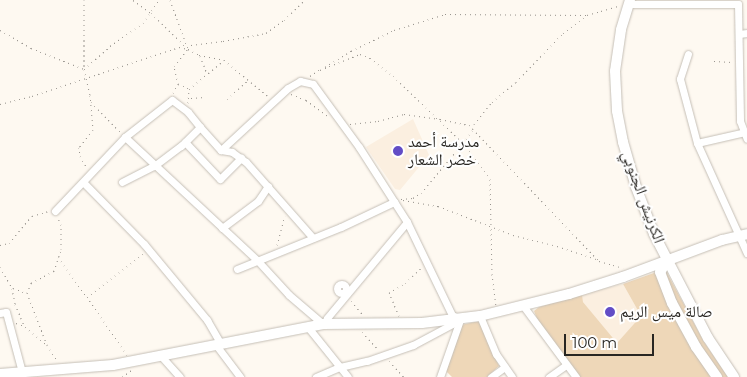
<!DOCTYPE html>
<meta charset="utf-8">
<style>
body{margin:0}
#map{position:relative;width:747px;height:377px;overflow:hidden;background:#fef9f1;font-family:Montserrat,"Noto Naskh Arabic",sans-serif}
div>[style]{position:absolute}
.built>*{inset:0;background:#fbefe0}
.green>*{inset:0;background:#eed7b8}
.path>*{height:1px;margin-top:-0.5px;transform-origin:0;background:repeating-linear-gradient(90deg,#96928c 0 1px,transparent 0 5px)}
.roads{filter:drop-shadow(0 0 1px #c5bfb6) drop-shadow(0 0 1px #c5bfb6)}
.street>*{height:7px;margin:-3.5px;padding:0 3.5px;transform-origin:3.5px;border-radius:3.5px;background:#fff}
.street>.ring{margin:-3.5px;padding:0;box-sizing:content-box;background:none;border:7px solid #fff;border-radius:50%}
.secondary>*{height:10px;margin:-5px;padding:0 5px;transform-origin:5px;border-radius:5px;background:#fff}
.dots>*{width:14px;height:14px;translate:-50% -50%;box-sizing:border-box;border:2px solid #fff;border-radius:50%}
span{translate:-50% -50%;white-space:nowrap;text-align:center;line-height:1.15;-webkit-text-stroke:4px #fff;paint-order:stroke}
.poi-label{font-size:16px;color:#282622}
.left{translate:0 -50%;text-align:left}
.street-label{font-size:16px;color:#282622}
.scale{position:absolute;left:564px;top:334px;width:90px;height:22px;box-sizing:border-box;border:2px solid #282622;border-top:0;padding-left:6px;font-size:15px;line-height:18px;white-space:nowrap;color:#282622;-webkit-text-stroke:4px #fff;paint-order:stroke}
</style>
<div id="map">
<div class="built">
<i style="clip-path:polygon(413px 119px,429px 155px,400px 190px,395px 189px,366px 147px)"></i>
<i style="clip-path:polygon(623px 284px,641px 316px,617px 344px,583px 302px,582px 294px)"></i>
</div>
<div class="green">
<i style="clip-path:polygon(665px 269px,704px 342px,728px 377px,579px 377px,538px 321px,534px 311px,539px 307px,582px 294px,583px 302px,617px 343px,641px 316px,623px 284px)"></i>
<i style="clip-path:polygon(479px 321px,499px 366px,487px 377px,452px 377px,446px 371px,446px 368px,452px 356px,461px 325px)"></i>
</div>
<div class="path">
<i style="left:84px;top:0;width:69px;rotate:90deg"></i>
<i style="left:84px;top:69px;width:27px;rotate:77deg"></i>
<i style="left:90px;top:95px;width:35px;rotate:85deg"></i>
<i style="left:93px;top:130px;width:22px;rotate:129deg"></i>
<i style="left:79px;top:147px;width:9px;rotate:84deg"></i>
<i style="left:80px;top:156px;width:14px;rotate:60deg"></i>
<i style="left:133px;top:0;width:22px;rotate:36deg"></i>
<i style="left:151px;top:13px;width:49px;rotate:44.2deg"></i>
<i style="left:170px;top:0;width:52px;rotate:69.8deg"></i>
<i style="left:188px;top:49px;width:13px;rotate:29deg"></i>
<i style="left:199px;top:55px;width:25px;rotate:11deg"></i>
<i style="left:224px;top:60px;width:58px;rotate:39.4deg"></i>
<i style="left:0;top:30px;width:36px;rotate:30deg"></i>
<i style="left:31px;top:48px;width:57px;rotate:21.6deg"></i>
<i style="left:84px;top:69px;width:35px;rotate:-41deg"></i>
<i style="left:110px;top:46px;width:40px;rotate:-34.9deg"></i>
<i style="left:143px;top:23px;width:28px;rotate:-55deg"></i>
<i style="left:200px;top:56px;width:18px;rotate:68deg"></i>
<i style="left:714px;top:61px;width:18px;rotate:3deg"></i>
<i style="left:325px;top:67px;width:31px;rotate:-32deg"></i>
<i style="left:351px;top:51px;width:48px;rotate:-26deg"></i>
<i style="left:394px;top:30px;width:53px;rotate:-17.4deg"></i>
<i style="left:445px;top:14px;width:142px;rotate:0.4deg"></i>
<i style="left:320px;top:70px;width:43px;rotate:-21.8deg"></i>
<i style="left:360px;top:54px;width:11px;rotate:22deg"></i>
<i style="left:370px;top:58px;width:29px;rotate:38deg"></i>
<i style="left:393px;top:76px;width:97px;rotate:43.7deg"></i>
<i style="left:463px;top:143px;width:45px;rotate:53.1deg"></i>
<i style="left:490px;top:179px;width:95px;rotate:88.8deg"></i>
<i style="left:492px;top:274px;width:31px;rotate:83deg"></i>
<i style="left:310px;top:76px;width:11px;rotate:-34deg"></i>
<i style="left:178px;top:84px;width:11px;rotate:22deg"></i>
<i style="left:173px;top:93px;width:10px;rotate:-61deg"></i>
<i style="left:178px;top:84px;width:18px;rotate:-103deg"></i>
<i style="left:174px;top:66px;width:21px;rotate:-51deg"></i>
<i style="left:291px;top:94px;width:16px;rotate:22deg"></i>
<i style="left:306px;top:100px;width:27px;rotate:36deg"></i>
<i style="left:191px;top:98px;width:14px;rotate:-4deg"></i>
<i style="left:227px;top:99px;width:28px;rotate:-42deg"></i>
<i style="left:91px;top:102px;width:43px;rotate:45.9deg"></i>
<i style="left:188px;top:103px;width:14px;rotate:-86deg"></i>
<i style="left:189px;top:89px;width:44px;rotate:-39.5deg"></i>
<i style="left:0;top:104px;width:33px;rotate:-14deg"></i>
<i style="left:32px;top:96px;width:155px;rotate:-18.4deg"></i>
<i style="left:179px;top:47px;width:9px;rotate:13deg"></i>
<i style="left:188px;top:49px;width:5px;rotate:-53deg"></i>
<i style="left:191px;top:45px;width:32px;rotate:-7deg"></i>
<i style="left:223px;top:41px;width:44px;rotate:-10.5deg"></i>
<i style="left:266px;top:33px;width:22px;rotate:-36deg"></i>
<i style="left:284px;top:20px;width:29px;rotate:-44deg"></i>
<i style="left:350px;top:124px;width:28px;rotate:-6deg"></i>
<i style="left:378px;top:121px;width:27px;rotate:-15deg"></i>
<i style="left:404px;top:114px;width:36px;rotate:8deg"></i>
<i style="left:440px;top:119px;width:30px;rotate:12deg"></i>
<i style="left:469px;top:125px;width:188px;rotate:46.3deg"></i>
<i style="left:599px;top:261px;width:25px;rotate:16deg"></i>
<i style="left:401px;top:199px;width:12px;rotate:-5deg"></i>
<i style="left:413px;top:198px;width:9px;rotate:-32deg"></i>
<i style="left:421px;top:193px;width:65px;rotate:-50deg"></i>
<i style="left:463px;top:143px;width:17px;rotate:-54deg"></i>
<i style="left:473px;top:129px;width:5px;rotate:-79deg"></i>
<i style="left:474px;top:124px;width:28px;rotate:-51deg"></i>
<i style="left:492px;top:102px;width:31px;rotate:-40deg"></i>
<i style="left:516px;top:82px;width:68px;rotate:-46.2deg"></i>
<i style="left:563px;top:33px;width:30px;rotate:-37deg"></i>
<i style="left:587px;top:15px;width:35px;rotate:-16deg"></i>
<i style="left:403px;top:200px;width:36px;rotate:10deg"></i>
<i style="left:438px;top:206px;width:80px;rotate:21.1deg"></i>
<i style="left:513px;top:235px;width:45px;rotate:14deg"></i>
<i style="left:557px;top:246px;width:44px;rotate:18.4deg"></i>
<i style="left:0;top:245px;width:9px;rotate:-13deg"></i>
<i style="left:9px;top:243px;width:35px;rotate:-50deg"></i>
<i style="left:32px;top:216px;width:17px;rotate:-17deg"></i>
<i style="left:277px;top:245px;width:30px;rotate:-75deg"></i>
<i style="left:58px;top:257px;width:48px;rotate:54.3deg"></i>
<i style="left:0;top:267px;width:24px;rotate:60deg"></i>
<i style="left:12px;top:288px;width:16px;rotate:79deg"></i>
<i style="left:15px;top:304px;width:25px;rotate:67deg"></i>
<i style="left:25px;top:327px;width:28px;rotate:39deg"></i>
<i style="left:47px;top:345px;width:20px;rotate:57deg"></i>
<i style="left:13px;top:288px;width:14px;rotate:21deg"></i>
<i style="left:351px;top:301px;width:18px;rotate:49deg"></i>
<i style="left:399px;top:316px;width:25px;rotate:-113deg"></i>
<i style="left:389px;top:293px;width:19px;rotate:-32deg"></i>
<i style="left:405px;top:283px;width:22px;rotate:-43deg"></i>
<i style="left:16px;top:323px;width:9px;rotate:21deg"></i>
<i style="left:362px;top:332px;width:23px;rotate:47deg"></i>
<i style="left:47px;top:345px;width:56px;rotate:-111deg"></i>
<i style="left:27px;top:293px;width:11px;rotate:-68deg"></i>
<i style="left:31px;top:283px;width:26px;rotate:-28deg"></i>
<i style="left:54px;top:271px;width:23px;rotate:-72deg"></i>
<i style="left:61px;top:249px;width:24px;rotate:-90deg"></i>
<i style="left:61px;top:225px;width:8px;rotate:-113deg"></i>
<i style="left:127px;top:355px;width:70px;rotate:-124.6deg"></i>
<i style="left:87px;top:297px;width:71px;rotate:-37.5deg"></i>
<i style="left:389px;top:361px;width:22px;rotate:47deg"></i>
<i style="left:122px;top:377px;width:14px;rotate:-36deg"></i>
</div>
<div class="roads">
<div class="street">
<i style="left:629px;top:4px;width:109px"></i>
<i style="left:738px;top:4px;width:117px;rotate:89deg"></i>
<i style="left:740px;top:121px;width:19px;rotate:69deg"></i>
<i style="left:739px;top:34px;width:8px;rotate:-7deg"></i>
<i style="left:688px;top:54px;width:26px;rotate:108deg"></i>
<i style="left:680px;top:79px;width:66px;rotate:75.1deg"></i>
<i style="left:697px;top:143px;width:121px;rotate:65.6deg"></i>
<i style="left:200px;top:127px;width:19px;rotate:-129deg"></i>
<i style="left:188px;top:112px;width:20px;rotate:-143deg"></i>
<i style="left:172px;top:100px;width:60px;rotate:141.8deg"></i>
<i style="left:125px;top:137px;width:180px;rotate:43deg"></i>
<i style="left:257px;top:260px;width:47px;rotate:47.6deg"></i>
<i style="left:289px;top:295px;width:45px;rotate:40.5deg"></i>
<i style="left:185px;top:142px;width:51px;rotate:46.6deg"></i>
<i style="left:220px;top:179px;width:30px;rotate:-45deg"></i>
<i style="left:697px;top:143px;width:49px;rotate:-12.9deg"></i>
<i style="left:221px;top:150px;width:91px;rotate:-42.8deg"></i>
<i style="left:288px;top:88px;width:14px;rotate:-30deg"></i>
<i style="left:300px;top:81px;width:13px;rotate:13deg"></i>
<i style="left:313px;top:84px;width:78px;rotate:53.9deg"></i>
<i style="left:359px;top:147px;width:89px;rotate:57.4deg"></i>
<i style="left:407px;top:222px;width:103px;rotate:64.2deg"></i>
<i style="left:452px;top:315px;width:7px;rotate:27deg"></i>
<i style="left:122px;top:182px;width:36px;rotate:-27deg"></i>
<i style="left:154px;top:166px;width:34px;rotate:-37deg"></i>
<i style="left:181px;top:146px;width:27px;rotate:-45deg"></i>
<i style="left:200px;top:127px;width:31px;rotate:48deg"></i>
<i style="left:221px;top:150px;width:11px;rotate:10deg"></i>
<i style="left:232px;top:152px;width:17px;rotate:36deg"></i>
<i style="left:246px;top:162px;width:101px;rotate:48.6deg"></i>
<i style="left:84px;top:183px;width:86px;rotate:45.5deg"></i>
<i style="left:144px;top:244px;width:99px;rotate:50.3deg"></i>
<i style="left:207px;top:320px;width:28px;rotate:60deg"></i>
<i style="left:55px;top:211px;width:102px;rotate:-46.6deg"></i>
<i style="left:222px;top:228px;width:45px;rotate:-36.9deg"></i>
<i style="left:258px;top:201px;width:18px;rotate:-56deg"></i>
<i style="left:237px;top:269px;width:112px;rotate:-22deg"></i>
<i style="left:341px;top:227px;width:59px;rotate:-25.3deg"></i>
<i class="ring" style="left:337.5px;top:284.5px;width:2px;height:2px"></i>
<i style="left:524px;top:307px;width:87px;rotate:53.4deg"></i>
<i style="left:0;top:313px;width:6px;rotate:-9deg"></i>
<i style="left:6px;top:312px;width:62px;rotate:75.1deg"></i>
<i style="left:480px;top:316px;width:41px;rotate:67.2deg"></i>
<i style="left:496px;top:354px;width:28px;rotate:55deg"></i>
<i style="left:325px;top:324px;width:6px;rotate:-72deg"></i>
<i style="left:327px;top:318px;width:125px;rotate:-50.2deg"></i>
<i style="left:307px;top:326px;width:65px;rotate:51.2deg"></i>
<i style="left:216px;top:345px;width:40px;rotate:53deg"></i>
<i style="left:161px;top:356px;width:28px;rotate:48deg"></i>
<i style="left:316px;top:377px;width:26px;rotate:-23deg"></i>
<i style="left:340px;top:367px;width:28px;rotate:-13deg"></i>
<i style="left:367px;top:361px;width:49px;rotate:-19.2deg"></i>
<i style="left:413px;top:345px;width:51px;rotate:-28.1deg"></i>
<i style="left:440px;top:377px;width:60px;rotate:-70.7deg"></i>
<i style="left:491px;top:377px;width:17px;rotate:-36deg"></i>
<i style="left:549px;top:377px;width:21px;rotate:-35deg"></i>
</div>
<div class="secondary">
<i style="left:630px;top:0;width:31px;rotate:107deg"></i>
<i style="left:621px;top:30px;width:41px;rotate:98.3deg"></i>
<i style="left:615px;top:71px;width:40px;rotate:87.1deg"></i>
<i style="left:617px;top:111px;width:32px;rotate:79deg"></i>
<i style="left:623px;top:142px;width:47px;rotate:73.9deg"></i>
<i style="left:636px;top:187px;width:50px;rotate:69deg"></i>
<i style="left:654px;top:234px;width:117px;rotate:62.6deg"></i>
<i style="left:708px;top:338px;width:47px;rotate:56.3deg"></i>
<i style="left:667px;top:261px;width:13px;rotate:122deg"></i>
<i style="left:660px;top:272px;width:33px;rotate:69deg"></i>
<i style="left:672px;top:303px;width:50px;rotate:61.4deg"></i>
<i style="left:696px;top:347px;width:37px;rotate:55deg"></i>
<i style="left:0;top:374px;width:113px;rotate:-4.6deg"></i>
<i style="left:113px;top:365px;width:214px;rotate:-11deg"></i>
<i style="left:323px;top:324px;width:99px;rotate:-0.6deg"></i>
<i style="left:422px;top:323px;width:58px;rotate:-6.9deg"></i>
<i style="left:480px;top:316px;width:92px;rotate:-13.9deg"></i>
<i style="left:569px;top:294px;width:57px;rotate:-17.5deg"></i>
<i style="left:623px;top:277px;width:106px;rotate:-20.5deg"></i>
<i style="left:722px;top:240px;width:26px;rotate:-13deg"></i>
</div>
</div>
<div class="dots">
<i style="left:398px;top:151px;background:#624dc6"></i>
<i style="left:610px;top:312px;background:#624dc6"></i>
</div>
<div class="poi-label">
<span class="left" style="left:408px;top:151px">مدرسة أحمد<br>خضر الشعار</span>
<span class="left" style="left:620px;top:312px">صالة ميس الريم</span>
</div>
<div class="street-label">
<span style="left:643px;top:197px;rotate:70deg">الكرنيش الجنوبي</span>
</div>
<div class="scale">100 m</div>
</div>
